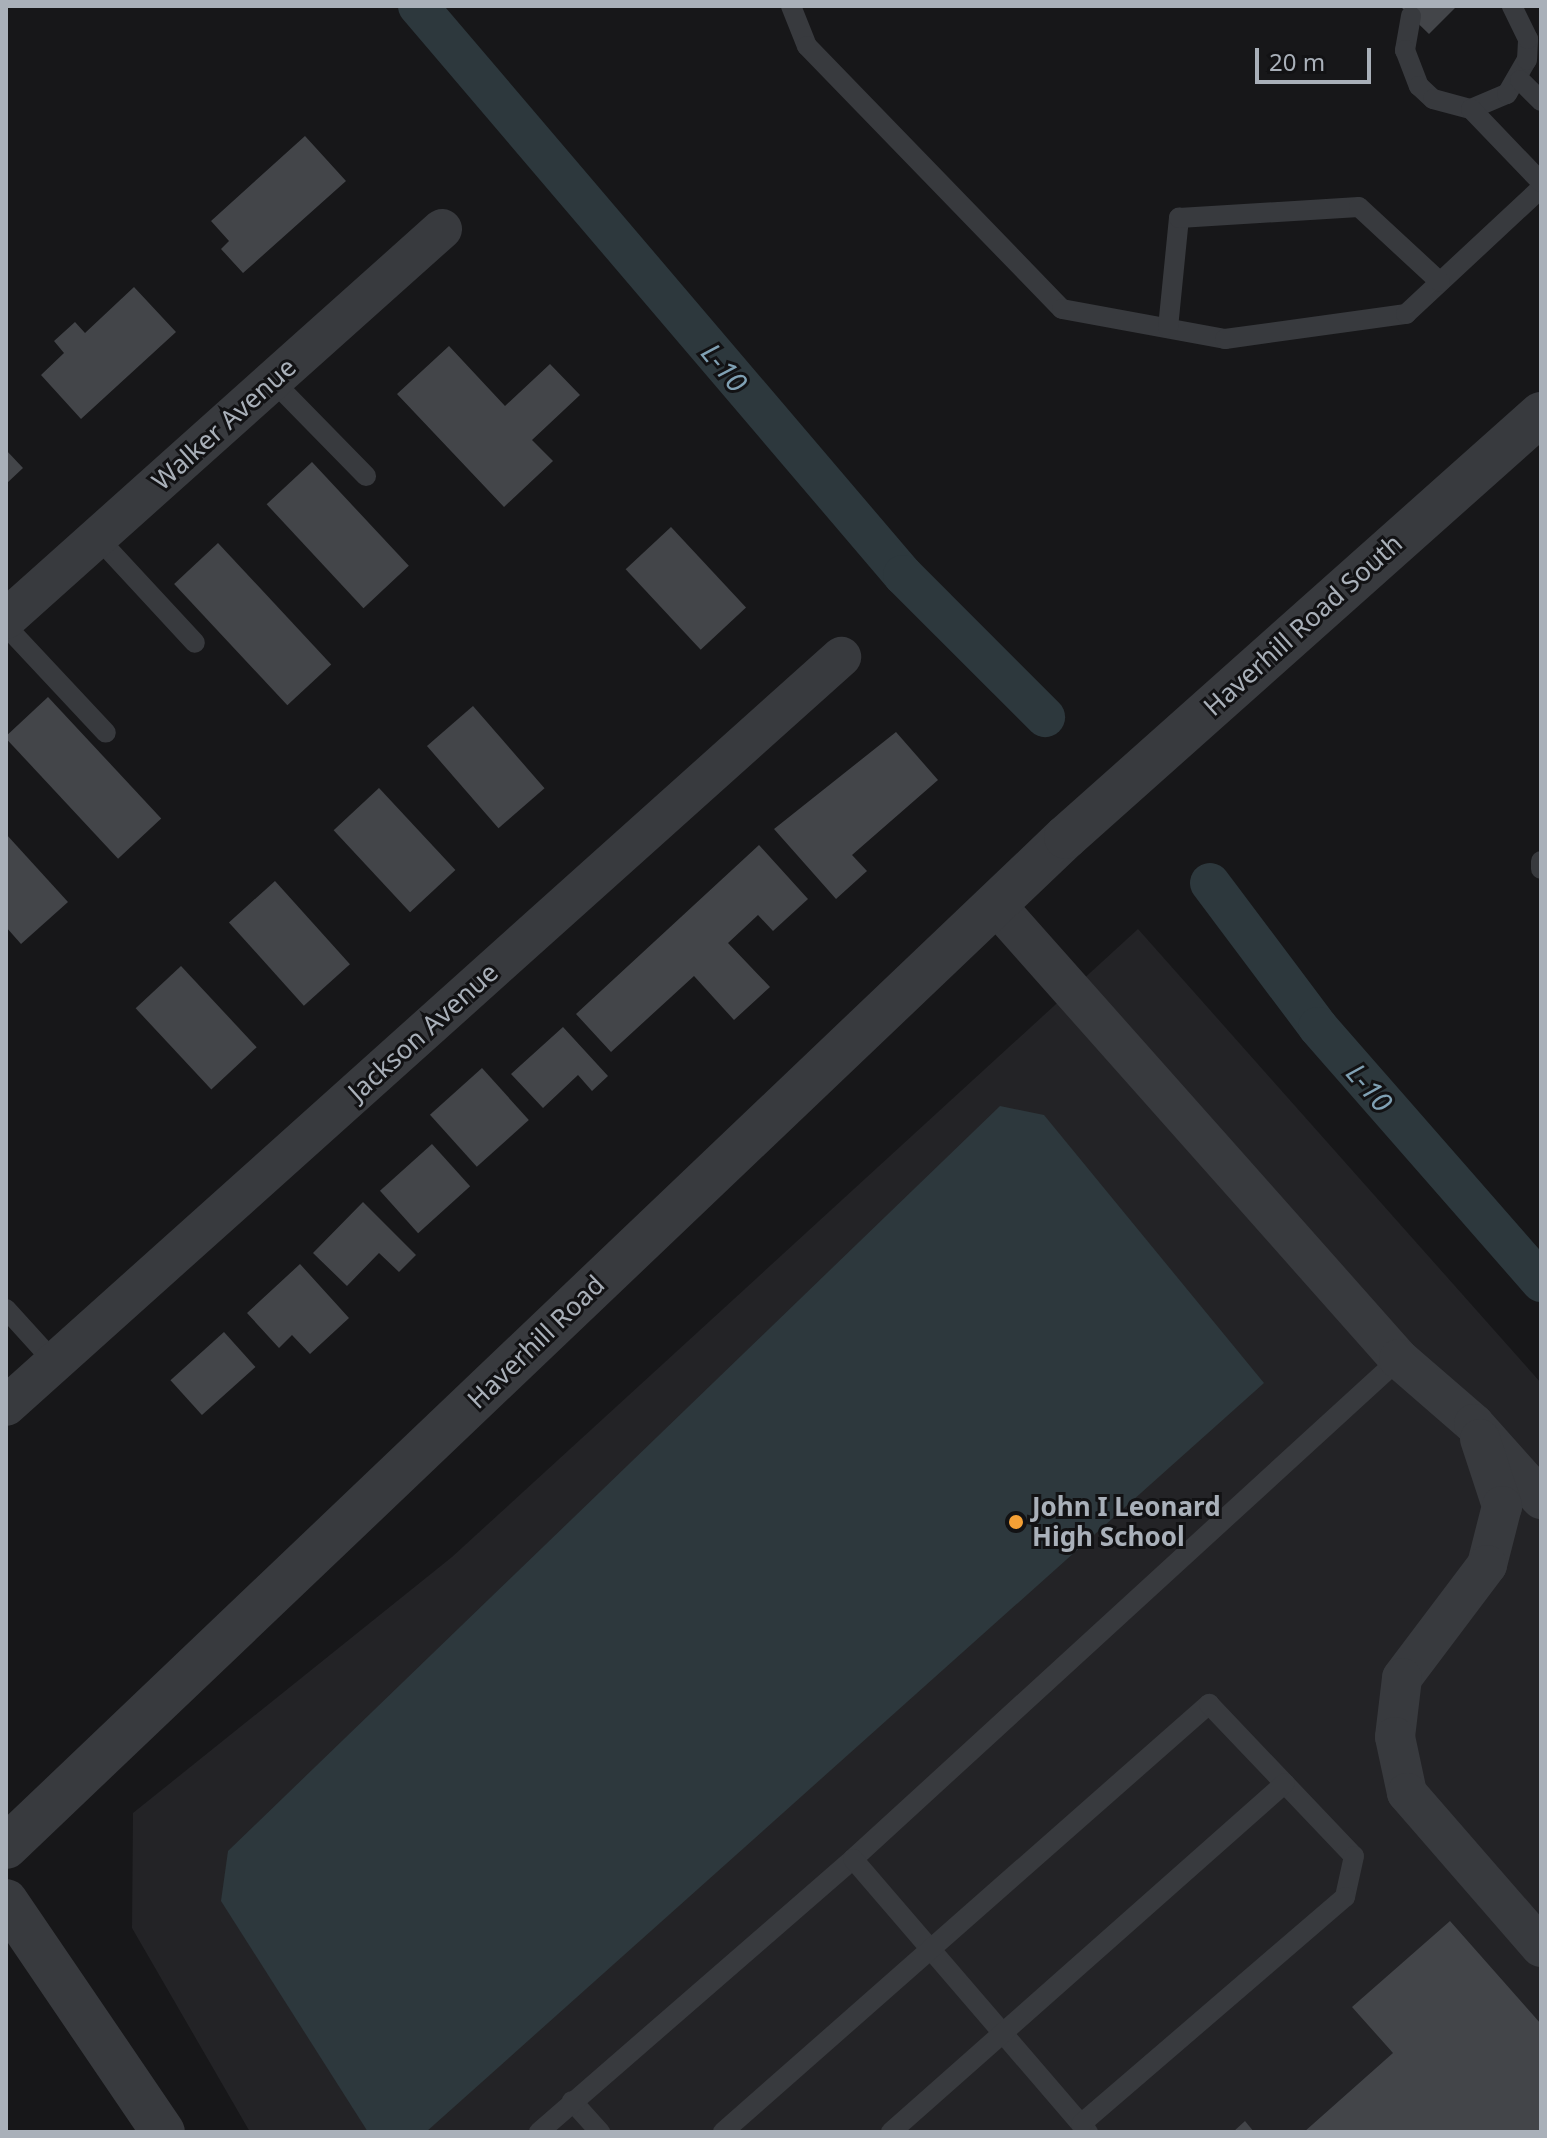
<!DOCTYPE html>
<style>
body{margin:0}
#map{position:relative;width:1547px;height:2138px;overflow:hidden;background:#171719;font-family:"Noto Sans",sans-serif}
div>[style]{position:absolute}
.built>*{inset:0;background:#232326}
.water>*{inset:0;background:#2d383d}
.canal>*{height:40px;margin:-20px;padding:0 20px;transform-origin:20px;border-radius:20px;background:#2d383d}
.building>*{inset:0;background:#434549;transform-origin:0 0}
.service>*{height:20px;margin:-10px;padding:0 10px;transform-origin:10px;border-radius:10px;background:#383a3e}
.minor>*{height:40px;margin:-20px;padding:0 20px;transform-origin:20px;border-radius:20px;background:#383a3e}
.tertiary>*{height:44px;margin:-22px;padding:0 22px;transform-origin:22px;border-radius:22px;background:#383a3e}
.dots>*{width:22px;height:22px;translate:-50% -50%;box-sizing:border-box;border:4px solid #121214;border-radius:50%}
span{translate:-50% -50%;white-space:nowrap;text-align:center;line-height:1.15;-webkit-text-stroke:6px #121214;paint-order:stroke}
.street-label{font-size:26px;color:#a9b0b9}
.poi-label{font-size:26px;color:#a9b0b9;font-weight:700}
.left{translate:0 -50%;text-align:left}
.water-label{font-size:28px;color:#80a1b4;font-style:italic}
.frame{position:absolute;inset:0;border:8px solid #a9b0b9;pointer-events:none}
.scale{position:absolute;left:1255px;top:48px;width:116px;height:36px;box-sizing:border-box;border:4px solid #a9b0b9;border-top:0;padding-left:10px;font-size:24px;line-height:28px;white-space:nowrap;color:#a9b0b9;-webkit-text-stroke:6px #121214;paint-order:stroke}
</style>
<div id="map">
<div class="built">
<i style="clip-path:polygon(1138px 929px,1541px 1383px,1541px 2132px,250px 2132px,132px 1928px,133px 1813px,452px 1557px)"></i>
</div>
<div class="water">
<i style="clip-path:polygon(1000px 1106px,1044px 1115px,1264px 1383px,426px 2132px,368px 2132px,221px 1901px,228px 1851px)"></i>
</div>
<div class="canal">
<i style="left:418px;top:6px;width:748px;rotate:49.56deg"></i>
<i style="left:903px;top:575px;width:201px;rotate:45deg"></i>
<i style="left:1210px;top:883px;width:180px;rotate:53.1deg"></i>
<i style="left:1318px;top:1027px;width:339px;rotate:48.8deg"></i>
</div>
<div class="building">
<i style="clip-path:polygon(1400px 6px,1457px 6px,1429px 34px)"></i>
<i style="clip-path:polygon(305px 136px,346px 181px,243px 273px,221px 249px,229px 241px,211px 221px)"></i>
<i style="clip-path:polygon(134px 287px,176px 332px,81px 419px,41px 375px,64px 353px,54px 341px,75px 322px,85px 333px)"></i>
<i style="clip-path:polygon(449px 346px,505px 406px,550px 364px,580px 395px,532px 440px,553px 461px,504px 507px,397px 394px)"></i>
<i style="clip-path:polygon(6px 450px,23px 468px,6px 484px)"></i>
<i style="left:312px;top:462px;width:142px;height:62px;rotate:47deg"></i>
<i style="left:671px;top:527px;width:110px;height:62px;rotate:47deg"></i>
<i style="left:218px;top:543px;width:166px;height:60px;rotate:47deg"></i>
<i style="left:48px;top:697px;width:166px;height:59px;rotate:47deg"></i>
<i style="left:473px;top:706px;width:109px;height:61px;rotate:49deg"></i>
<i style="clip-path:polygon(896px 732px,938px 780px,852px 855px,867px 871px,836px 899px,774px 829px)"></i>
<i style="left:379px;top:788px;width:112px;height:62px;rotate:47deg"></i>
<i style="clip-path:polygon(6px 834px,68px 902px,21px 944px,6px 927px)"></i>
<i style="clip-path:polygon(759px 845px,808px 899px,773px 931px,758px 915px,728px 943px,770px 987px,734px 1020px,694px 976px,611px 1052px,576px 1014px)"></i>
<i style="left:275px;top:881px;width:112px;height:62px;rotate:48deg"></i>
<i style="left:181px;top:966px;width:111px;height:62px;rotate:47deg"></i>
<i style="clip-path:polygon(563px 1027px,608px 1076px,592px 1091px,578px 1075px,543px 1108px,511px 1074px)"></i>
<i style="left:482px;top:1068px;width:70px;height:70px;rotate:48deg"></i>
<i style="left:432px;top:1144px;width:57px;height:70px;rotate:48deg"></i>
<i style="clip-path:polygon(363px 1202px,416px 1255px,399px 1272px,379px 1253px,347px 1286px,313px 1253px)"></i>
<i style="clip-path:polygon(300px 1264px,349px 1318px,310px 1354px,292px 1335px,279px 1348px,247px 1313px)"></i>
<i style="left:224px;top:1332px;width:47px;height:72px;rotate:48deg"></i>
<i style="clip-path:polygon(1450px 1921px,1541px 2024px,1541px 2132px,1304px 2132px,1393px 2053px,1352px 2007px)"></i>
<i style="clip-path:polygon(1245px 2121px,1254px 2132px,1233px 2132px)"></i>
</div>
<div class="service">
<i style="left:791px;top:6px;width:43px;rotate:68.2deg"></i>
<i style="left:807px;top:46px;width:366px;rotate:45.9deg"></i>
<i style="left:1062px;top:309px;width:166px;rotate:10.4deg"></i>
<i style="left:1225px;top:339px;width:183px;rotate:-7.9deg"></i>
<i style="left:1406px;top:314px;width:185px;rotate:-43deg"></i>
<i style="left:1411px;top:16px;width:35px;rotate:100deg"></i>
<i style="left:1405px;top:50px;width:39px;rotate:69deg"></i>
<i style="left:1419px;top:86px;width:19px;rotate:43deg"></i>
<i style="left:1433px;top:99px;width:39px;rotate:15deg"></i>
<i style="left:1471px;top:109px;width:39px;rotate:-23deg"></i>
<i style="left:1507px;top:94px;width:39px;rotate:-60deg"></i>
<i style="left:1527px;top:60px;width:21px;rotate:-87deg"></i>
<i style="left:1528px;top:39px;width:37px;rotate:-116deg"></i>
<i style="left:1520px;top:80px;width:30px;rotate:45deg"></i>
<i style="left:1471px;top:109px;width:101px;rotate:46.2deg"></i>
<i style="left:1168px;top:328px;width:111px;rotate:-84.3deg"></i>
<i style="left:1179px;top:218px;width:180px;rotate:-3.5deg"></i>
<i style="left:1359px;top:207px;width:110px;rotate:42.8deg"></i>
<i style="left:273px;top:381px;width:133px;rotate:45.6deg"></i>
<i style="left:97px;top:537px;width:144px;rotate:47.2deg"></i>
<i style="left:6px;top:626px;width:146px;rotate:46.9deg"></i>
<i style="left:1541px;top:861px;width:8px;rotate:90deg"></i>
<i style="left:6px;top:1309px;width:72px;rotate:47.8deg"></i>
<i style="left:853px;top:1859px;width:740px;rotate:-42.48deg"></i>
<i style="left:572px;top:2101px;width:42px;rotate:47.9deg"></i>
<i style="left:539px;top:2132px;width:416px;rotate:-41deg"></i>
<i style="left:853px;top:1859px;width:360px;rotate:49.3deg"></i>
<i style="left:723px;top:2132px;width:648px;rotate:-41.37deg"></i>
<i style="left:1209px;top:1704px;width:210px;rotate:46.4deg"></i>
<i style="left:1354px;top:1856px;width:42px;rotate:102.4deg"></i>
<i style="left:1345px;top:1897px;width:348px;rotate:139.3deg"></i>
<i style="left:891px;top:2132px;width:526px;rotate:-41.53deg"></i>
</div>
<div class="minor">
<i style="left:6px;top:619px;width:585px;rotate:-41.81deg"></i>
<i style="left:995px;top:904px;width:608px;rotate:48.4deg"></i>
<i style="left:1399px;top:1359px;width:99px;rotate:40.9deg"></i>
<i style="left:1474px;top:1424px;width:101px;rotate:48.2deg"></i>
<i style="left:6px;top:1406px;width:1122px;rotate:-41.89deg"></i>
<i style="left:1480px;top:1439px;width:71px;rotate:71.8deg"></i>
<i style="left:1502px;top:1506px;width:61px;rotate:104.3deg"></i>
<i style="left:1487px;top:1565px;width:141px;rotate:127deg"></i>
<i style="left:1402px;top:1678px;width:59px;rotate:96.8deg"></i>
<i style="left:1395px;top:1737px;width:57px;rotate:77.9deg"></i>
<i style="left:1407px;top:1793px;width:204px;rotate:49deg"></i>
</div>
<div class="tertiary">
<i style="left:6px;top:1847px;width:1464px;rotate:-43.62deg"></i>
<i style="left:1066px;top:837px;width:636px;rotate:-41.69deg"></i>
<i style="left:6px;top:1901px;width:279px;rotate:55.8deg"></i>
</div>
<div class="dots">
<i style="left:1016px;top:1522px;background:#f4a035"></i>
</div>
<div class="street-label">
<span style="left:224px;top:424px;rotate:-42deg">Walker Avenue</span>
<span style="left:1303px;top:625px;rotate:-42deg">Haverhill Road South</span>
<span style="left:423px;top:1032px;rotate:-42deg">Jackson Avenue</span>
<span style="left:536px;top:1342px;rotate:-44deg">Haverhill Road</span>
</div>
<div class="poi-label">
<span class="left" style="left:1032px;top:1522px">John I Leonard<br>High School</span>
</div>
<div class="water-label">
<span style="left:725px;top:367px;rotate:50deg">L-10</span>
<span style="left:1370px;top:1087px;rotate:49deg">L-10</span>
</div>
<div class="frame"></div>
<div class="scale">20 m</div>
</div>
